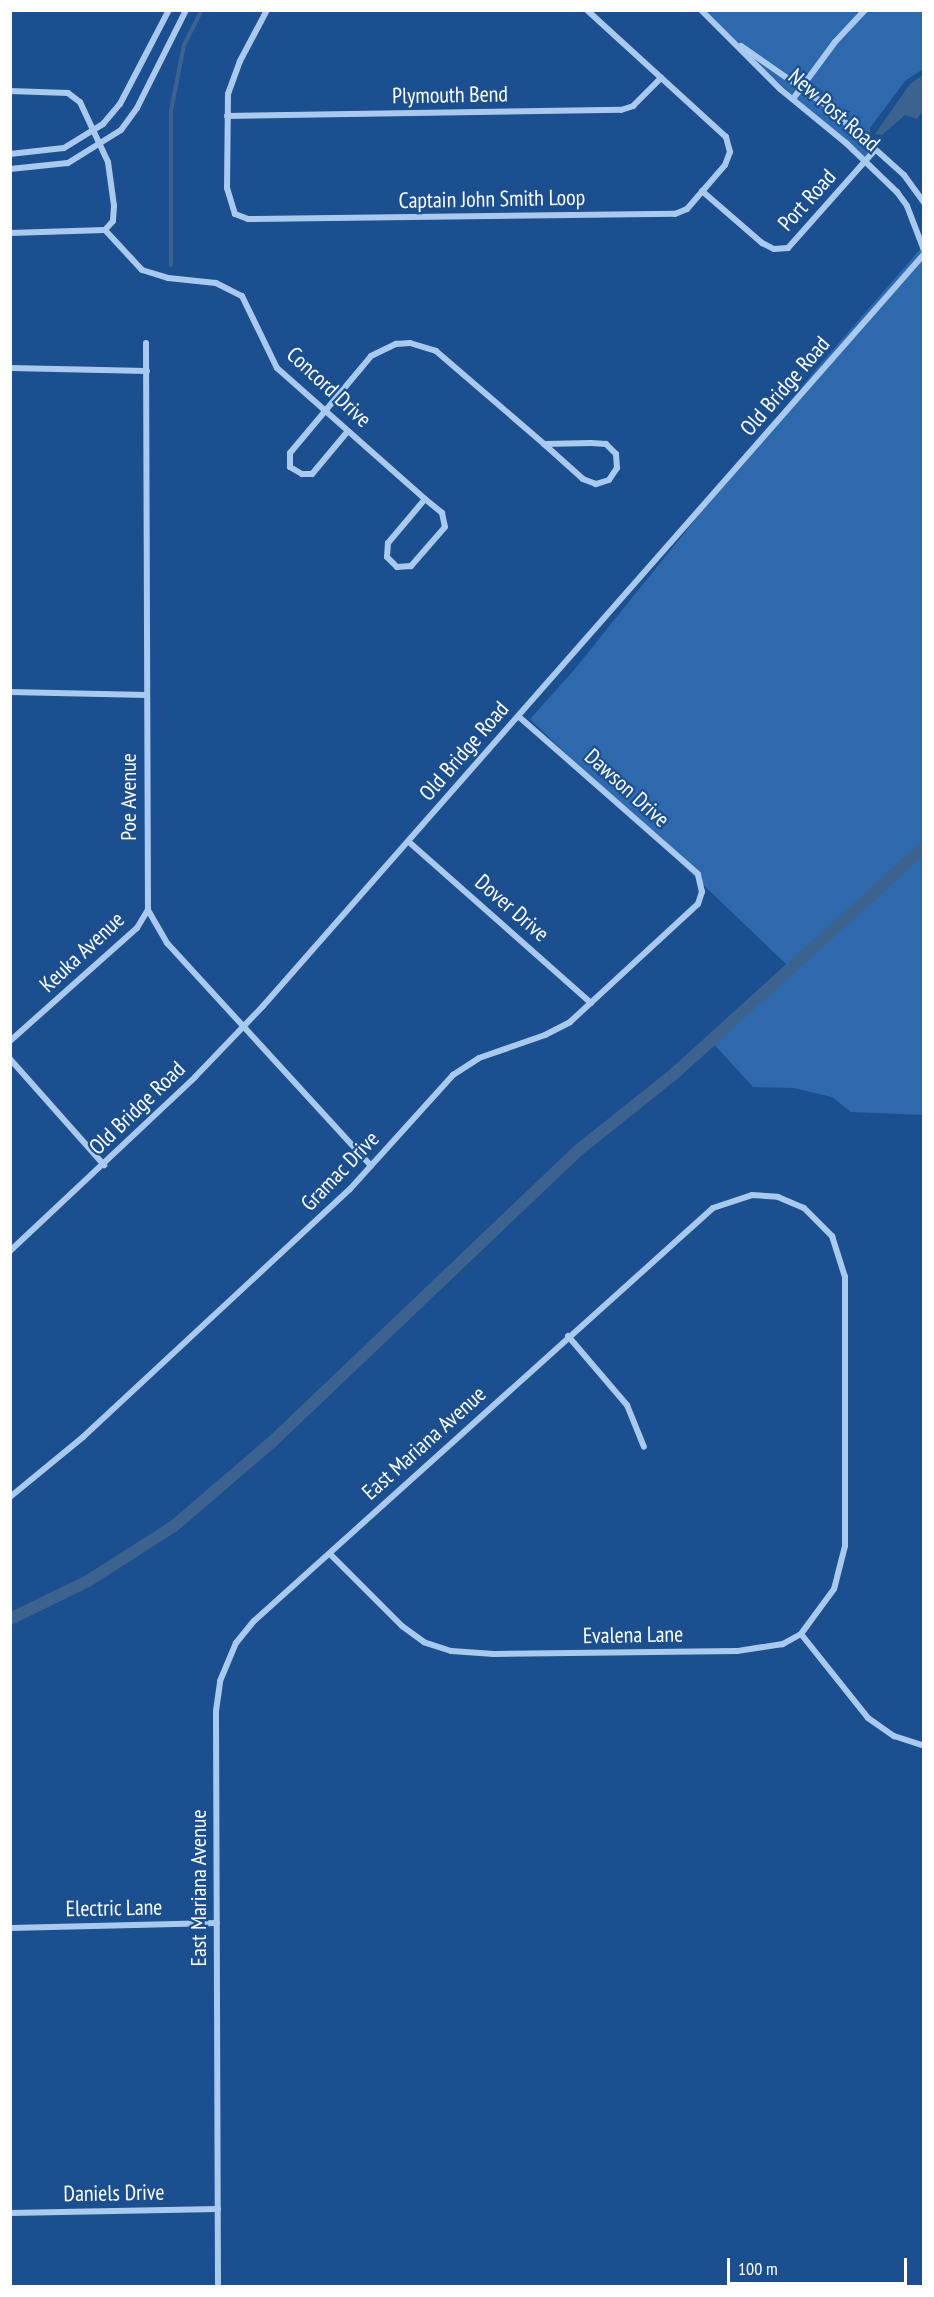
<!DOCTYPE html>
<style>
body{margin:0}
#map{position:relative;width:934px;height:2297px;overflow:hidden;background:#1b4f8f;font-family:"PT Sans Narrow",sans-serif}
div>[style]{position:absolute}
.green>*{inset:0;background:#2e69ad}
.water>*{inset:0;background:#3c6290}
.stream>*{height:4px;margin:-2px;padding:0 2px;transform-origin:2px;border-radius:2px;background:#3c6290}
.canal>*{height:12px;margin:-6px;padding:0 6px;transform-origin:6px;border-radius:6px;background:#3c6290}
.street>*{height:6px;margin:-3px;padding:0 3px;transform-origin:3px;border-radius:3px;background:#a9c9ee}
span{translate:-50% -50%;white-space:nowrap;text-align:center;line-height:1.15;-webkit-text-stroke:4.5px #1b4f8f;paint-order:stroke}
.street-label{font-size:22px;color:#fff}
.frame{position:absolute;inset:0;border:12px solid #fff;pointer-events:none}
.scale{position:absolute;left:727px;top:2258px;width:180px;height:27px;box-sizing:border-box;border:3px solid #fff;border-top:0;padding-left:8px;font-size:18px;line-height:21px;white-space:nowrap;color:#fff;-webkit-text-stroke:4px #1b4f8f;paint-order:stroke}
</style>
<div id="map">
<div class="green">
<i style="clip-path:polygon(698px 11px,923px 11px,923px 69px,905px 81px,870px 128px,870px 137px,881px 140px,864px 159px)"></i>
<i style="clip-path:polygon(923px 246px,923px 1115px,851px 1112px,832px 1097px,793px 1088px,753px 1087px,711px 1041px,787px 965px,530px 719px,574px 670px,817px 368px)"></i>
</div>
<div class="water">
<i style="clip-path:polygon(923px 75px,923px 110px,917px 119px,905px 115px,882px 135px,875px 134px,910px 84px)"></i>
</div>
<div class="stream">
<i style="left:171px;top:265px;width:154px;rotate:-90deg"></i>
<i style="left:171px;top:111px;width:67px;rotate:-78.9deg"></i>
<i style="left:184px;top:45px;width:39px;rotate:-63deg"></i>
</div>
<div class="canal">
<i style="left:10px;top:1619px;width:87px;rotate:-26deg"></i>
<i style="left:88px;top:1581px;width:102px;rotate:-32.6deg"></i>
<i style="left:174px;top:1526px;width:129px;rotate:-40.6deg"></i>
<i style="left:272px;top:1442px;width:425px;rotate:-43.6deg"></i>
<i style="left:580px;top:1149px;width:120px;rotate:-38.6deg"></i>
<i style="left:674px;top:1074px;width:338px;rotate:-42.2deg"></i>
</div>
<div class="street">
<i style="left:267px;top:10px;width:58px;rotate:117.9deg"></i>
<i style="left:240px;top:61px;width:35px;rotate:110deg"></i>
<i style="left:228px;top:94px;width:94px;rotate:90.6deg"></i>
<i style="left:227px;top:188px;width:27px;rotate:73deg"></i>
<i style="left:235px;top:214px;width:14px;rotate:21deg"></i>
<i style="left:248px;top:219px;width:427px;rotate:-0.7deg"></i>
<i style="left:675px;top:214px;width:13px;rotate:-23deg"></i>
<i style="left:687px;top:209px;width:58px;rotate:-49.2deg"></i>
<i style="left:725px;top:165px;width:14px;rotate:-69deg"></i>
<i style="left:730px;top:152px;width:16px;rotate:-105deg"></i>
<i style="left:726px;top:137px;width:188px;rotate:-137.6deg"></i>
<i style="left:701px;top:10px;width:112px;rotate:45deg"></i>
<i style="left:780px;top:89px;width:85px;rotate:39.3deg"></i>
<i style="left:846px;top:143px;width:71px;rotate:43.9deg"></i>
<i style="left:897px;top:192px;width:17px;rotate:54deg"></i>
<i style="left:907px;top:206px;width:47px;rotate:68.9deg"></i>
<i style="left:741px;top:46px;width:103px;rotate:34.8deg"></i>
<i style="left:826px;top:105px;width:105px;rotate:41.9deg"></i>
<i style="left:904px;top:175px;width:34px;rotate:54deg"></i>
<i style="left:10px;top:91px;width:58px;rotate:2deg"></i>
<i style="left:68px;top:93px;width:15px;rotate:37deg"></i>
<i style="left:80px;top:102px;width:66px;rotate:65deg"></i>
<i style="left:108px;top:162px;width:44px;rotate:82.2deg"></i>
<i style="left:114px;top:206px;width:15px;rotate:94deg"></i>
<i style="left:113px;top:221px;width:12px;rotate:132deg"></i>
<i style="left:105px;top:230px;width:95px;rotate:178.2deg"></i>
<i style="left:793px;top:99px;width:71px;rotate:-53.6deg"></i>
<i style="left:835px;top:42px;width:44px;rotate:-46.8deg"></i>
<i style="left:227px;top:116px;width:394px;rotate:-0.9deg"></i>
<i style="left:621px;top:110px;width:13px;rotate:-18deg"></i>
<i style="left:633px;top:106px;width:40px;rotate:-45deg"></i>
<i style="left:10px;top:154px;width:54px;rotate:-6.3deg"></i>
<i style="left:64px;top:148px;width:46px;rotate:-31.6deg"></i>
<i style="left:103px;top:124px;width:26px;rotate:-50deg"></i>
<i style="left:120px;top:104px;width:106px;rotate:-62.5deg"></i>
<i style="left:10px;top:169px;width:58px;rotate:-5.9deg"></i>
<i style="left:68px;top:163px;width:62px;rotate:-31.9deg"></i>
<i style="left:121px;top:130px;width:27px;rotate:-54deg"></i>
<i style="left:137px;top:108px;width:110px;rotate:-63.4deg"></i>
<i style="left:702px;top:191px;width:79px;rotate:40.9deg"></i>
<i style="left:762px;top:243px;width:13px;rotate:27deg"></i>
<i style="left:774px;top:249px;width:14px;rotate:-4deg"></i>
<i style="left:788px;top:248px;width:131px;rotate:-48.4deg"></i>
<i style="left:105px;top:230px;width:54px;rotate:47.2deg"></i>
<i style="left:142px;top:270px;width:27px;rotate:17deg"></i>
<i style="left:168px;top:278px;width:48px;rotate:5.9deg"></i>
<i style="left:216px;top:283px;width:29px;rotate:27deg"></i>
<i style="left:242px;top:296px;width:80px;rotate:64.1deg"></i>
<i style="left:277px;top:368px;width:198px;rotate:41.5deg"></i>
<i style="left:146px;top:343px;width:567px;rotate:89.8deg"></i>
<i style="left:148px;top:910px;width:38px;rotate:60deg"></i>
<i style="left:167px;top:943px;width:302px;rotate:47.5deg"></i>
<i style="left:10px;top:368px;width:137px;rotate:1.3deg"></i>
<i style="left:348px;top:431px;width:56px;rotate:129.9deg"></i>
<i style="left:312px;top:474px;width:10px;rotate:180deg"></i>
<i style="left:302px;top:474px;width:14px;rotate:-150deg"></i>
<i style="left:290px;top:467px;width:14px;rotate:-90deg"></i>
<i style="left:290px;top:453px;width:126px;rotate:-50.1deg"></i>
<i style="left:371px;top:356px;width:28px;rotate:-26deg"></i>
<i style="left:396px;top:344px;width:14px;rotate:-4deg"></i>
<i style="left:410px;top:343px;width:27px;rotate:17deg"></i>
<i style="left:436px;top:351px;width:143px;rotate:40.7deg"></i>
<i style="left:591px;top:443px;width:15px;rotate:4deg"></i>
<i style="left:606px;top:444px;width:14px;rotate:45deg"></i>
<i style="left:616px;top:454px;width:14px;rotate:86deg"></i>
<i style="left:617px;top:468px;width:14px;rotate:124deg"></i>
<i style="left:609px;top:480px;width:14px;rotate:163deg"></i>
<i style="left:596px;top:484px;width:14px;rotate:-159deg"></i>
<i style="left:583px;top:479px;width:52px;rotate:-138.1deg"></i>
<i style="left:544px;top:444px;width:47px;rotate:-1.2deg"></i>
<i style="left:425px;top:499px;width:22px;rotate:39deg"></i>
<i style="left:442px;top:513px;width:14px;rotate:78deg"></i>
<i style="left:445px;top:527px;width:52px;rotate:131.1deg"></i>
<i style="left:411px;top:566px;width:14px;rotate:176deg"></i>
<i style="left:397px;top:567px;width:14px;rotate:-135deg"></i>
<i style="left:387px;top:557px;width:14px;rotate:-86deg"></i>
<i style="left:388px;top:543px;width:57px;rotate:-49.9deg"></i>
<i style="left:10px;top:692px;width:137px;rotate:1.3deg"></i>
<i style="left:409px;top:842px;width:243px;rotate:41.5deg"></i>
<i style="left:10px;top:1041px;width:170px;rotate:-41.7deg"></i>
<i style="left:137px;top:928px;width:21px;rotate:-59deg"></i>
<i style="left:10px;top:1059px;width:142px;rotate:48.4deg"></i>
<i style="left:10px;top:1251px;width:254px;rotate:-43.2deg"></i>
<i style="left:195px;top:1077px;width:98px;rotate:-46.2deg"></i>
<i style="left:263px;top:1006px;width:1001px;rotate:-48.68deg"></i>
<i style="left:568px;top:1336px;width:91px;rotate:49.5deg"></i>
<i style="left:627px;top:1405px;width:45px;rotate:68deg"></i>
<i style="left:10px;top:1497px;width:94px;rotate:-39.4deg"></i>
<i style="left:83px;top:1437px;width:364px;rotate:-42.9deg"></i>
<i style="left:350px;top:1189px;width:154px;rotate:-47.9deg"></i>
<i style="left:453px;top:1075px;width:31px;rotate:-33deg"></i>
<i style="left:479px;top:1058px;width:70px;rotate:-19.2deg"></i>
<i style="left:545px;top:1035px;width:28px;rotate:-27deg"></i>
<i style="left:570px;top:1022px;width:174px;rotate:-42.7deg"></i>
<i style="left:698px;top:904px;width:13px;rotate:-72deg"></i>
<i style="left:702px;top:892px;width:18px;rotate:-103deg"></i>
<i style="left:698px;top:874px;width:238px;rotate:-138.7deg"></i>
<i style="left:801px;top:1634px;width:107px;rotate:51.4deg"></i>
<i style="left:868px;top:1718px;width:32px;rotate:35deg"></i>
<i style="left:894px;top:1736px;width:32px;rotate:18deg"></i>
<i style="left:10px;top:1928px;width:207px;rotate:-1.4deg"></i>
<i style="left:10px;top:2213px;width:208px;rotate:-1.1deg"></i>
<i style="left:218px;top:2286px;width:575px;rotate:-90.2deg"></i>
<i style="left:216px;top:1711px;width:30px;rotate:-82deg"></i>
<i style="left:220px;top:1681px;width:41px;rotate:-67.2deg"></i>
<i style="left:236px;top:1643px;width:28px;rotate:-51deg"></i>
<i style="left:254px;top:1621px;width:617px;rotate:-41.98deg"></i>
<i style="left:713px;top:1208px;width:41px;rotate:-18.4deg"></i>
<i style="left:752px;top:1195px;width:26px;rotate:4deg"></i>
<i style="left:778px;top:1197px;width:28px;rotate:23deg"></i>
<i style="left:804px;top:1208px;width:40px;rotate:45deg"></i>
<i style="left:832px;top:1236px;width:43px;rotate:72.4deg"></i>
<i style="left:845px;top:1277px;width:269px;rotate:90deg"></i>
<i style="left:845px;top:1546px;width:44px;rotate:104.3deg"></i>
<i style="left:834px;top:1589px;width:56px;rotate:126.3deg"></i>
<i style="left:801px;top:1634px;width:21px;rotate:151deg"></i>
<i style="left:783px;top:1644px;width:47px;rotate:171.3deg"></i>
<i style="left:737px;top:1651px;width:243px;rotate:179.3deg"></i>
<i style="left:494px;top:1654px;width:43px;rotate:-176deg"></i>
<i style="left:451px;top:1651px;width:28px;rotate:-162deg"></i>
<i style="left:424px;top:1642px;width:27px;rotate:-144deg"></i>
<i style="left:402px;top:1626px;width:102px;rotate:-135deg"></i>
</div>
<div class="street-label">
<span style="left:450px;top:95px;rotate:-1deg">Plymouth Bend</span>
<span style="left:834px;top:110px;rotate:41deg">New Post Road</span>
<span style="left:492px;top:199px;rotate:-1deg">Captain John Smith Loop</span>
<span style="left:807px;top:200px;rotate:-48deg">Port Road</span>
<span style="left:785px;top:386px;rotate:-49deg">Old Bridge Road</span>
<span style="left:329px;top:387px;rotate:43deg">Concord Drive</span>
<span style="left:464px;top:751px;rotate:-49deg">Old Bridge Road</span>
<span style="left:627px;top:788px;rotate:42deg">Dawson Drive</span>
<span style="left:129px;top:797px;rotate:-90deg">Poe Avenue</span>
<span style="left:512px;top:908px;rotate:41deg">Dover Drive</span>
<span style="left:82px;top:952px;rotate:-43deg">Keuka Avenue</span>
<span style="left:137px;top:1108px;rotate:-44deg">Old Bridge Road</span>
<span style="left:340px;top:1171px;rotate:-46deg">Gramac Drive</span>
<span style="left:424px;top:1443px;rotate:-42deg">East Mariana Avenue</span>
<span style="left:633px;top:1635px;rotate:-1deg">Evalena Lane</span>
<span style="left:199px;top:1888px;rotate:-90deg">East Mariana Avenue</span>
<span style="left:114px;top:1908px;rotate:-1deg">Electric Lane</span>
<span style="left:114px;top:2193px;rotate:-1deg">Daniels Drive</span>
</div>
<div class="frame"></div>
<div class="scale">100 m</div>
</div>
